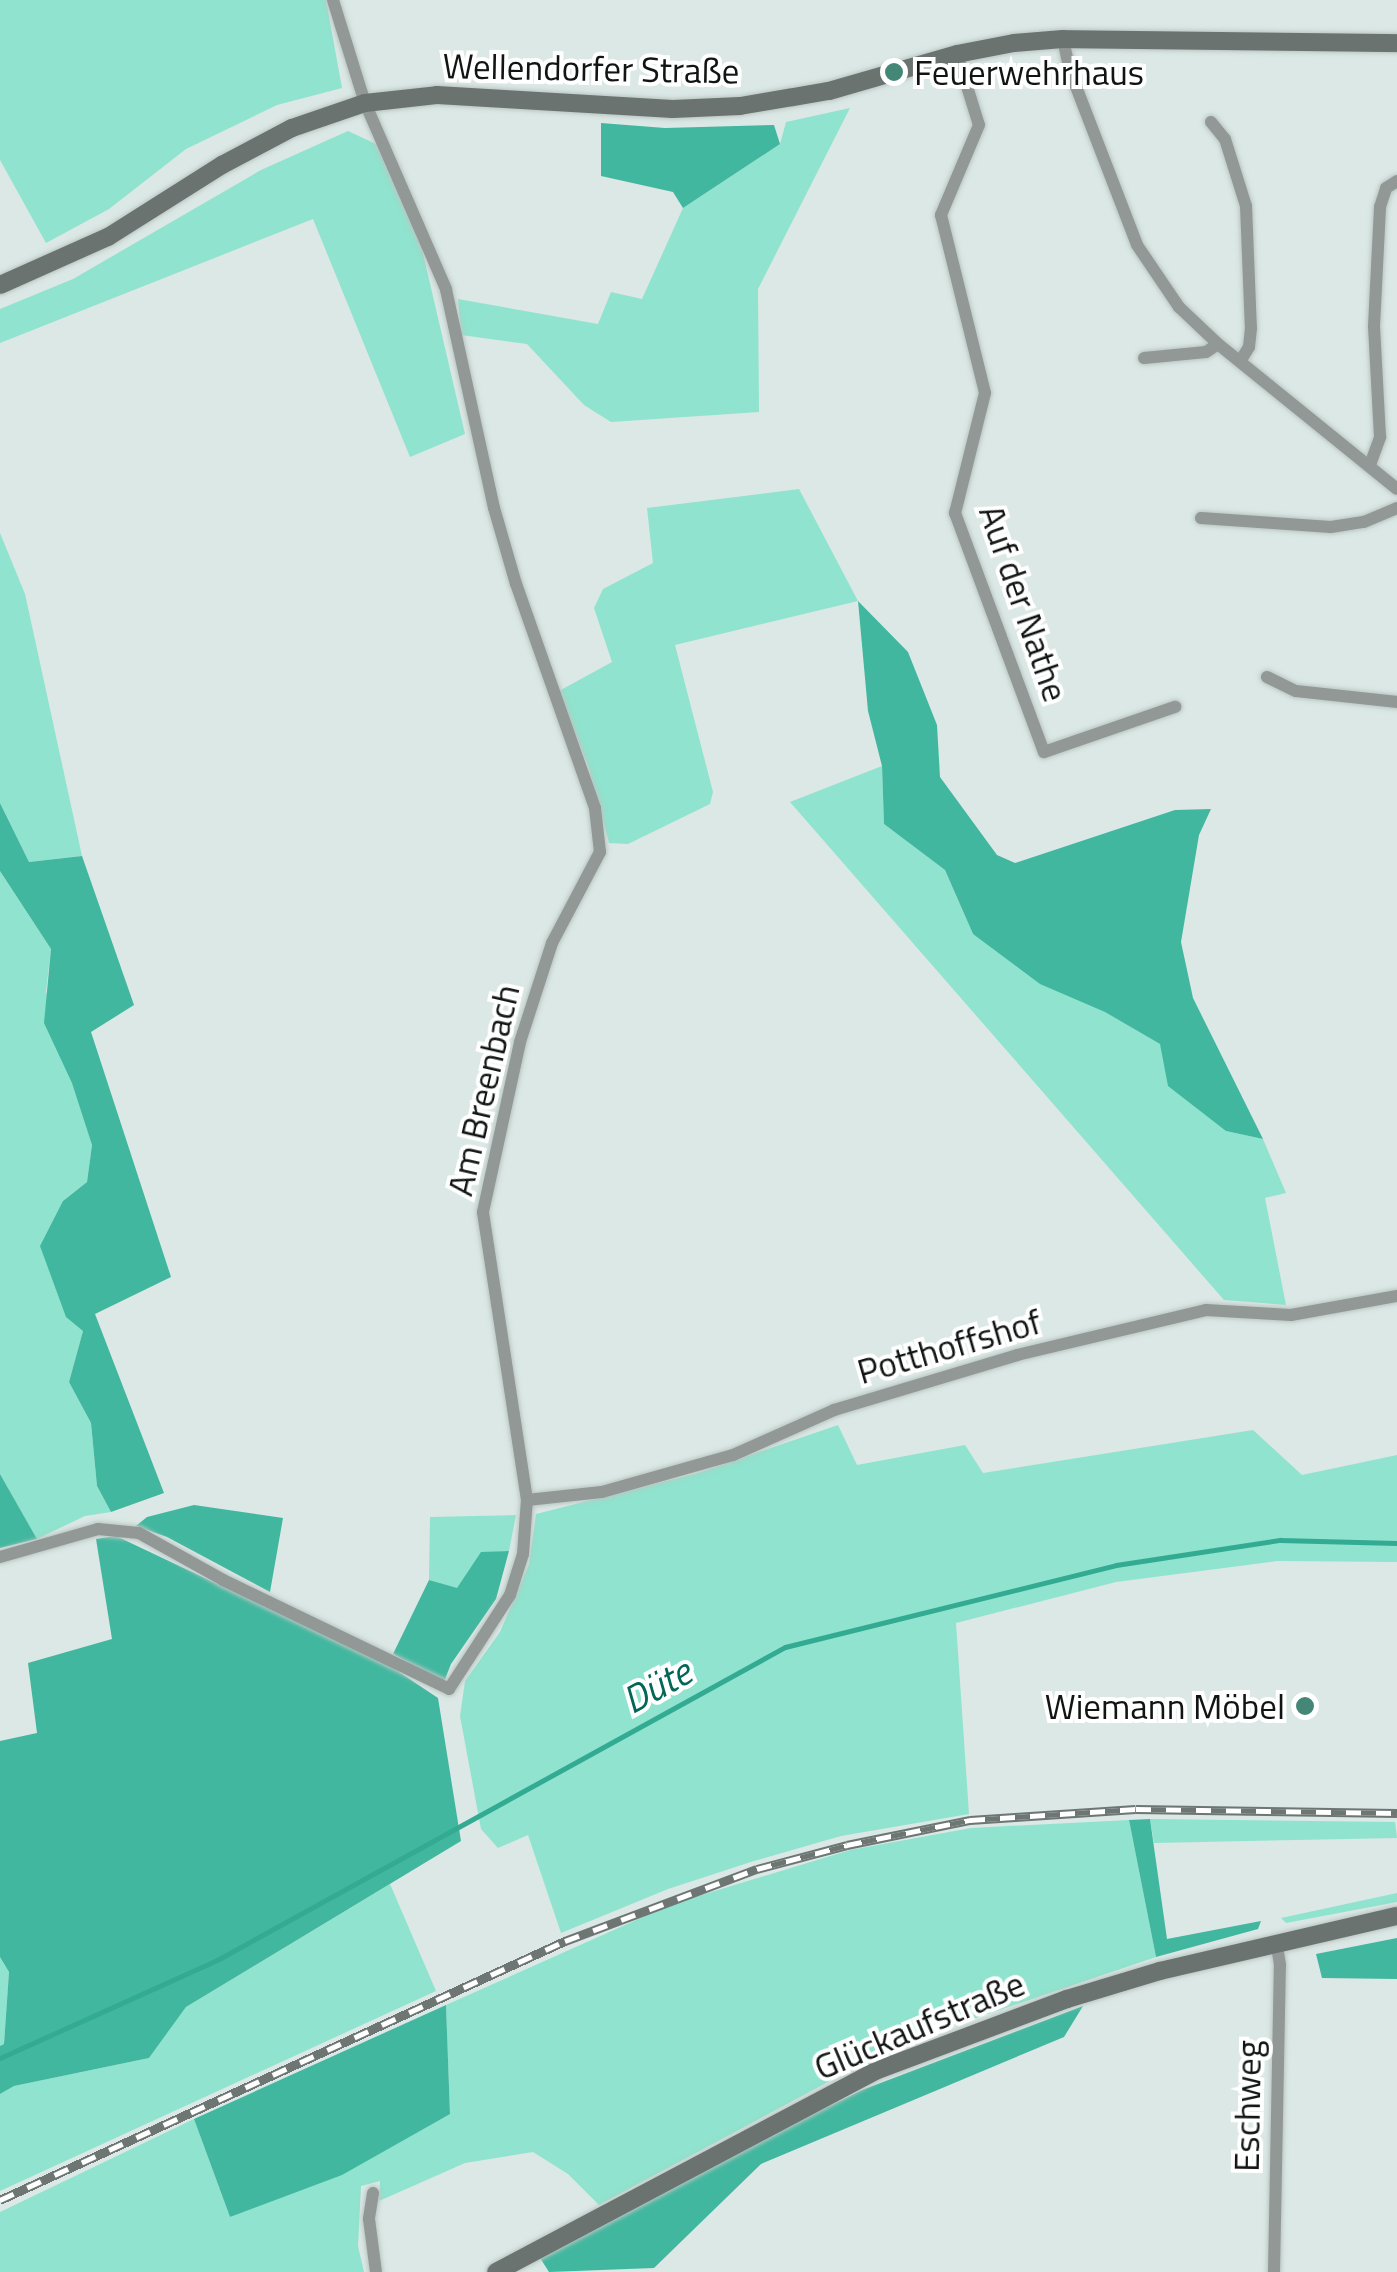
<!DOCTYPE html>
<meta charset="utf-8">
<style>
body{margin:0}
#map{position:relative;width:1397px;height:2272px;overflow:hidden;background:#dbe8e5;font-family:"Titillium Web",sans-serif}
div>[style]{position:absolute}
.green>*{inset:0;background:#90e3ce}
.forest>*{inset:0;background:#42b79f}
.stream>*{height:5px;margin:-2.5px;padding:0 2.5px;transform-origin:2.5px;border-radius:2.5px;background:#33ab93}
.roads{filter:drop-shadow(0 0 2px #bbc6c3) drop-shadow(0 0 2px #bbc6c3)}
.street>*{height:12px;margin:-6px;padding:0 6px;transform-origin:6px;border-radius:6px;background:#929896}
.secondary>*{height:18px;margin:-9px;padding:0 9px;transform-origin:9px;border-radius:9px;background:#6b7370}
.rail>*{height:9px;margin-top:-4.5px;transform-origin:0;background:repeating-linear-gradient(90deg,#fff 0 15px,#6e7674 0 30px);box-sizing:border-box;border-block:2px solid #6e7674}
.dots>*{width:28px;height:28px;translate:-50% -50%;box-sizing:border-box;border:5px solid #fff;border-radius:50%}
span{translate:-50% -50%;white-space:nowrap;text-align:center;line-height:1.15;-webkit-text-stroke:8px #fff;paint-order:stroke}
.street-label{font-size:35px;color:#101413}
.poi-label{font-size:35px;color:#101413}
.left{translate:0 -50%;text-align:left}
.right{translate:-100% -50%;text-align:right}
.water-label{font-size:38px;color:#036656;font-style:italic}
</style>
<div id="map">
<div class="green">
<i style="clip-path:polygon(0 0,326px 0,342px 88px,277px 105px,186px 149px,109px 209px,46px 243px,0 160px)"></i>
<i style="clip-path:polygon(850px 108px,758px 289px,759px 412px,611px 422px,584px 405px,527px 344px,461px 335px,458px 299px,598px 324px,611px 292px,642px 299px,683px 208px,780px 144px,786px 122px)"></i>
<i style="clip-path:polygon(348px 131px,376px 144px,407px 208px,422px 249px,465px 434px,410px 457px,313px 219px,0 343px,0 309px,73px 279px,261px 170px)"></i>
<i style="clip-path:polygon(799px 489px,858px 601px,675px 645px,713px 792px,710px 804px,628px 844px,609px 843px,588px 766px,559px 691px,612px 662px,594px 608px,603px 589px,653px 563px,647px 508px)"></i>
<i style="clip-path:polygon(0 533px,25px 594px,82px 856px,29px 862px,0 803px)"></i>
<i style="clip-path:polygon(882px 766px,884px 824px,945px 870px,973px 934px,1160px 1044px,1226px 1131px,1263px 1139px,1286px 1193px,1265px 1198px,1286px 1305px,1224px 1300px,790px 802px)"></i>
<i style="clip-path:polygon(0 871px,51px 949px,46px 992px,92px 1145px,87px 1182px,63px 1201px,83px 1331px,69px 1382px,91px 1423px,97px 1486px,111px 1512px,85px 1516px,37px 1539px,0 1474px)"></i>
<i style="clip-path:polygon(838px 1425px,857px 1465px,965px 1445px,983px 1473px,1253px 1430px,1302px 1475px,1397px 1455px,1397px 1562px,1277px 1561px,1116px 1582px,956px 1623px,969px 1814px,841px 1836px,754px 1861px,668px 1889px,561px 1933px,528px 1835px,498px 1848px,481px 1829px,460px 1716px,465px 1681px,500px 1632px,529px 1564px,536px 1514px,698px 1473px)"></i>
<i style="clip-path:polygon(516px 1515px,509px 1551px,481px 1553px,457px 1589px,429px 1580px,430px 1517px)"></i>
<i style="clip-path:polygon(1150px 1819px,1395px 1822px,1397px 1838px,1154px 1843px)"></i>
<i style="clip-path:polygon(1129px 1820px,1156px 1957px,899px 2044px,599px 2205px,568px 2174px,533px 2152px,465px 2163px,379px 2201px,380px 2181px,361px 2186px,358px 2246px,364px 2272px,0 2272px,0 2212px,194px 2119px,230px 2217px,450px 2114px,446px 2005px,672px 1904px,850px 1850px,971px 1828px)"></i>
<i style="clip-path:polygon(390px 1884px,436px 1991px,0 2191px,0 2094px,14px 2086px,149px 2058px,186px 2007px)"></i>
<i style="clip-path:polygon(1397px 1893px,1397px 1902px,1286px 1923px,1281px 1918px)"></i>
<i style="clip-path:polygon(0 1957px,9px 1972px,4px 2044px,0 2046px)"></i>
</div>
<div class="forest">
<i style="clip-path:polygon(601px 123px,665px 128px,774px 125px,780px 144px,683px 208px,673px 192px,601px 176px)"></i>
<i style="clip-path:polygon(858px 601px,908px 652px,937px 725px,940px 777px,997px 855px,1015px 863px,1175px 810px,1211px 809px,1199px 835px,1181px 942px,1193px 998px,1263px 1139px,1226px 1131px,1168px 1086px,1160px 1044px,1105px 1012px,1040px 984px,973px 934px,945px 870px,884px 824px,882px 766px,868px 711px)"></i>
<i style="clip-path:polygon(0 803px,29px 862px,82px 856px,134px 1005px,91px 1032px,171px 1277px,95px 1314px,164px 1493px,111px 1512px,97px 1486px,91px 1423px,69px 1382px,83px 1331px,66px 1317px,40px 1246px,63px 1201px,87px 1182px,92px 1145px,72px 1083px,44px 1023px,51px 949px,0 871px)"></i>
<i style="clip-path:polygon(0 1474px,37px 1539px,0 1548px)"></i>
<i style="clip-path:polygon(194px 1505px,283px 1518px,270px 1592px,167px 1537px,136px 1526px,147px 1517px)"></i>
<i style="clip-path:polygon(116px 1536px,387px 1664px,438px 1698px,461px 1841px,186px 2007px,149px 2058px,14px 2086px,0 2094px,0 2046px,4px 2044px,9px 1972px,0 1957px,0 1741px,37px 1733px,28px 1663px,112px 1639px,96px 1539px)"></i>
<i style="clip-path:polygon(509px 1551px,496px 1599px,451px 1664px,444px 1682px,393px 1654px,429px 1580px,457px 1588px,481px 1552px)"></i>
<i style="clip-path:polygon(1150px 1819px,1167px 1939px,1261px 1921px,1258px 1929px,1156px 1957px,1129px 1820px)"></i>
<i style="clip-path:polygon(1397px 1938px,1397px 1979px,1322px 1978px,1316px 1954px)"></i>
<i style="clip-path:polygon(446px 2005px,450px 2114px,342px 2175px,230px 2217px,194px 2119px)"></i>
<i style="clip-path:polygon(1083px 2006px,1064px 2037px,761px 2164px,654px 2268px,549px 2272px,535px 2250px,862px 2090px)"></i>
</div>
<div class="stream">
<i style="left:0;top:2058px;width:240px;rotate:-24.3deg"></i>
<i style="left:219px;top:1959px;width:646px;rotate:-28.87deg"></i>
<i style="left:785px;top:1647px;width:341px;rotate:-13.9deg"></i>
<i style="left:1116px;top:1565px;width:166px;rotate:-8.7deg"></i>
<i style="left:1280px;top:1540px;width:117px;rotate:1.5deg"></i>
</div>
<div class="roads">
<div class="street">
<i style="left:1063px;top:39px;width:33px;rotate:78deg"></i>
<i style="left:1070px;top:71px;width:186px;rotate:68.9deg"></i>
<i style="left:1137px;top:245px;width:75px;rotate:55.9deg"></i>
<i style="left:1179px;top:307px;width:54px;rotate:43.5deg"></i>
<i style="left:1218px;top:344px;width:230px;rotate:39deg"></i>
<i style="left:957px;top:54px;width:74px;rotate:72.8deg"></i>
<i style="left:979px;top:125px;width:98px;rotate:112.9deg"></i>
<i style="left:941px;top:215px;width:183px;rotate:76.1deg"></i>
<i style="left:985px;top:393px;width:124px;rotate:104deg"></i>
<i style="left:955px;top:513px;width:255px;rotate:69.6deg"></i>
<i style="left:1044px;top:752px;width:139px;rotate:-19deg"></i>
<i style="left:1211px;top:122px;width:22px;rotate:51deg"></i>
<i style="left:1225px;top:139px;width:70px;rotate:72.6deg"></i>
<i style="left:1246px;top:206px;width:122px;rotate:87.7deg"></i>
<i style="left:1251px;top:328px;width:19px;rotate:96deg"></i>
<i style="left:1249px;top:347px;width:15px;rotate:122deg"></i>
<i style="left:1144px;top:358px;width:62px;rotate:-5.5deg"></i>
<i style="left:1206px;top:352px;width:14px;rotate:-34deg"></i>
<i style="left:1370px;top:465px;width:30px;rotate:-70deg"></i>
<i style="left:1380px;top:437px;width:111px;rotate:-93.1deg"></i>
<i style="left:1374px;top:326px;width:119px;rotate:-87.1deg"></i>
<i style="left:1380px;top:207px;width:20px;rotate:-72deg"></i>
<i style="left:1386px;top:188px;width:13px;rotate:-32deg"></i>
<i style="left:1201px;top:518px;width:130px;rotate:4deg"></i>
<i style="left:1331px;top:527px;width:33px;rotate:-9deg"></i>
<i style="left:1364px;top:522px;width:36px;rotate:-23deg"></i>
<i style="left:1267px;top:677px;width:32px;rotate:26deg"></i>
<i style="left:1296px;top:691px;width:102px;rotate:6.2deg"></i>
<i style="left:527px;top:1500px;width:75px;rotate:-6.1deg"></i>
<i style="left:602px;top:1492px;width:136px;rotate:-15.8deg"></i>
<i style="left:733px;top:1455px;width:111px;rotate:-24deg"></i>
<i style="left:834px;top:1410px;width:191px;rotate:-16.7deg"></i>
<i style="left:1017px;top:1355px;width:194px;rotate:-13.4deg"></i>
<i style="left:1206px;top:1310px;width:85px;rotate:3.4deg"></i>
<i style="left:1291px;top:1315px;width:108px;rotate:-10.2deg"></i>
<i style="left:0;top:1557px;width:102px;rotate:-15.9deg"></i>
<i style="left:98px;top:1529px;width:41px;rotate:5.6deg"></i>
<i style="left:139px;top:1533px;width:96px;rotate:29.2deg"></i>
<i style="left:223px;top:1580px;width:251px;rotate:25.7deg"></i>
<i style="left:449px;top:1689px;width:112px;rotate:-57deg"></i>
<i style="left:510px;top:1595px;width:43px;rotate:-72.4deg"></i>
<i style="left:523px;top:1554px;width:54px;rotate:-85.8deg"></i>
<i style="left:527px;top:1500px;width:291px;rotate:-98.7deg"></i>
<i style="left:483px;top:1212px;width:174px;rotate:-77.7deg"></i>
<i style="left:520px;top:1042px;width:104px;rotate:-72.1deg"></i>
<i style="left:552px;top:943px;width:103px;rotate:-62.2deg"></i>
<i style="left:600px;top:852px;width:44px;rotate:-96.5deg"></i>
<i style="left:595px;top:808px;width:238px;rotate:-109.4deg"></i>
<i style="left:516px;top:584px;width:79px;rotate:-106.1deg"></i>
<i style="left:494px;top:508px;width:224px;rotate:-102.4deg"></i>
<i style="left:446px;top:289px;width:203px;rotate:-113.5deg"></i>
<i style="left:365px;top:103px;width:108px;rotate:-107.3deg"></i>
<i style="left:373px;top:2193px;width:26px;rotate:99deg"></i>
<i style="left:369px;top:2219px;width:53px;rotate:82.5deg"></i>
<i style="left:1274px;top:2272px;width:307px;rotate:-88.9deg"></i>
<i style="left:1280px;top:1965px;width:24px;rotate:-99deg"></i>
</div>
<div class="secondary">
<i style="left:0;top:285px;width:118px;rotate:-24deg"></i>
<i style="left:108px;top:237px;width:135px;rotate:-32.3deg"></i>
<i style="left:222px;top:165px;width:79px;rotate:-27.9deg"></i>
<i style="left:292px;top:128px;width:77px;rotate:-18.9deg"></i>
<i style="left:365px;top:103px;width:72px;rotate:-6.3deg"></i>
<i style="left:437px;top:95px;width:236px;rotate:3.4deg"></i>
<i style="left:673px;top:109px;width:67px;rotate:-2.6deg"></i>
<i style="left:740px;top:106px;width:90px;rotate:-9.6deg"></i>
<i style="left:829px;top:91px;width:133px;rotate:-16.1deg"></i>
<i style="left:957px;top:54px;width:58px;rotate:-10.9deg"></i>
<i style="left:1014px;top:43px;width:49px;rotate:-4.7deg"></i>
<i style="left:1063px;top:39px;width:334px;rotate:0.7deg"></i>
<i style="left:496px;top:2272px;width:432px;rotate:-27.9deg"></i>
<i style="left:878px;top:2070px;width:202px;rotate:-20.6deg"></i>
<i style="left:1067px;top:1999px;width:97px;rotate:-16.8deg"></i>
<i style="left:1160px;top:1971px;width:243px;rotate:-13.1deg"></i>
</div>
</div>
<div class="rail">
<i style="left:0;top:2200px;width:622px;rotate:-24.63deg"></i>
<i style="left:565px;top:1941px;width:205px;rotate:-20.6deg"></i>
<i style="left:757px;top:1869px;width:93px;rotate:-14.9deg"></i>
<i style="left:847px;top:1845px;width:126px;rotate:-11.5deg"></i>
<i style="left:970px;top:1820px;width:166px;rotate:-3.8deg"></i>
<i style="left:1136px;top:1809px;width:261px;rotate:0.9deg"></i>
</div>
<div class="dots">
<i style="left:894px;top:72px;background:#458777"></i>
<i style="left:1305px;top:1706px;background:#458777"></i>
</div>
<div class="street-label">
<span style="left:591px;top:68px;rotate:1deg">Wellendorfer Straße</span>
<span style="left:1024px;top:603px;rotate:71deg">Auf der Nathe</span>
<span style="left:483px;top:1090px;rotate:-77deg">Am Breenbach</span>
<span style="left:949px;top:1346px;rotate:-16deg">Potthoffshof</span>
<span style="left:919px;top:2025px;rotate:-23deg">Glückaufstraße</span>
<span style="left:1247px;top:2106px;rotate:-89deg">Eschweg</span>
</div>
<div class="poi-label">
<span class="left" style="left:914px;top:72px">Feuerwehrhaus</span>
<span class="right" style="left:1285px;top:1706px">Wiemann Möbel</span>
</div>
<div class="water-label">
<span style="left:657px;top:1686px;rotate:-29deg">Düte</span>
</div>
</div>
